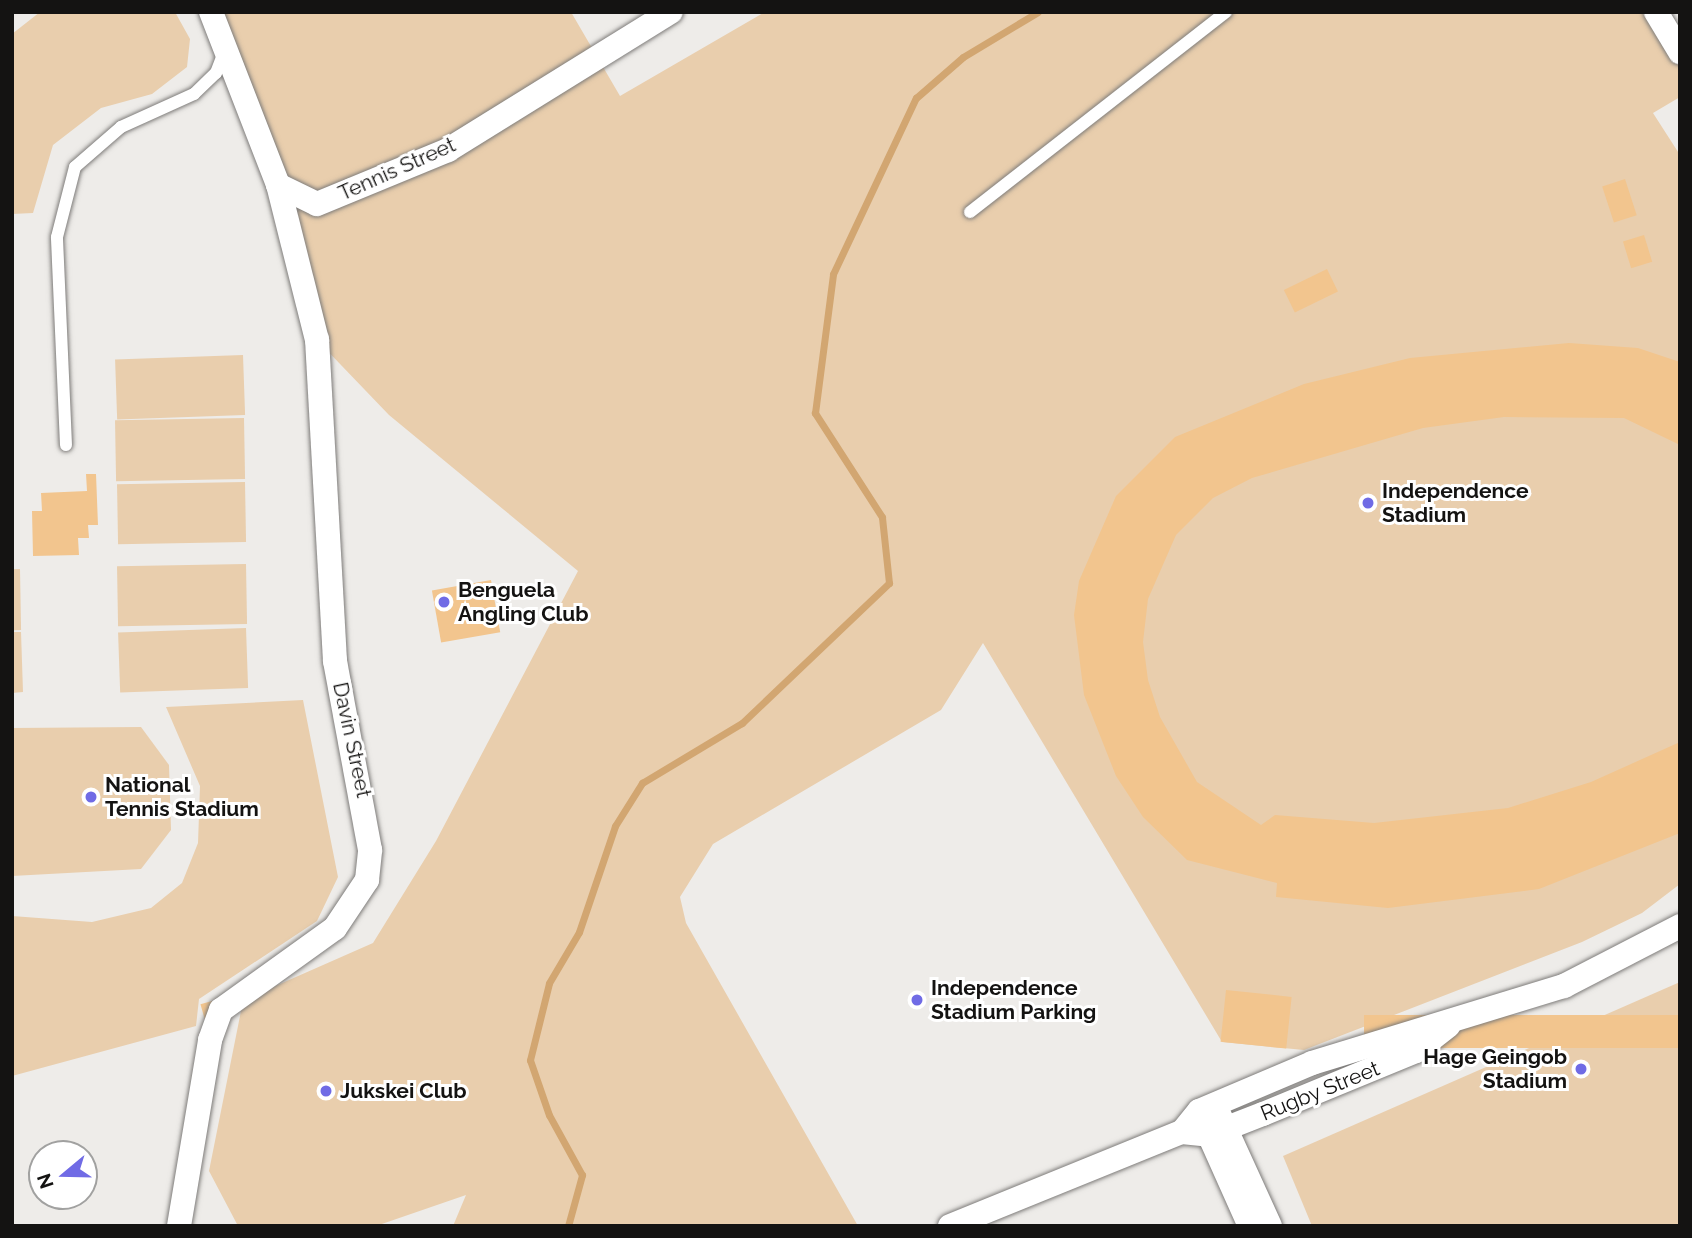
<!DOCTYPE html>
<style>
body{margin:0}
#map{position:relative;width:1692px;height:1238px;overflow:hidden;background:#eeece9;font-family:Raleway,sans-serif}
div>[style]{position:absolute}
.green>*{inset:0;background:#e9cead;transform-origin:0 0}
.stream>*{height:7px;margin:-3.5px;padding:0 3.5px;transform-origin:3.5px;border-radius:3.5px;background:#d2a671}
.building>*{inset:0;background:#f2c58e;transform-origin:0 0}
.roads{filter:drop-shadow(0 0 2px #7e7c7a) drop-shadow(0 0 2px #7e7c7a)}
.service>*{height:12px;margin:-6px;padding:0 6px;transform-origin:6px;border-radius:6px;background:#fff}
.minor>*{height:24px;margin:-12px;padding:0 12px;transform-origin:12px;border-radius:12px;background:#fff}
.dots>*{width:19px;height:19px;translate:-50% -50%;box-sizing:border-box;border:4px solid #fff;border-radius:50%}
span{translate:-50% -50%;white-space:nowrap;text-align:center;line-height:1.15;-webkit-text-stroke:6px #fff;paint-order:stroke}
.street-label{font-size:21px;color:#141312}
.poi-label{font-size:21px;color:#141312;font-weight:700}
.left{translate:0 -50%;text-align:left}
.right{translate:-100% -50%;text-align:right}
.frame{position:absolute;inset:0;border:14px solid #141312;pointer-events:none}
.north{position:absolute;left:28px;top:1140px;width:70px;height:70px;box-sizing:border-box;background:#fff;border:2px solid #a1a1a0;border-radius:50%;rotate:251deg;font-size:19px;font-weight:700;line-height:28px;text-align:center;color:#141312}
.north::after{content:'';display:block;margin:auto;width:24px;height:32px;background:#706be5;clip-path:polygon(50% 0,100% 100%,50% 72%,0 100%)}
</style>
<div id="map">
<div class="green">
<i style="clip-path:polygon(40px 12px,175px 12px,190px 39px,187px 67px,152px 94px,101px 108px,53px 145px,33px 213px,12px 214px,12px 34px)"></i>
<i style="clip-path:polygon(211px 12px,571px 12px,620px 96px,765px 12px,1656px 12px,1680px 52px,1680px 97px,1653px 113px,1680px 155px,1680px 884px,1642px 913px,1582px 942px,1304px 1050px,1222px 1042px,983px 643px,941px 710px,713px 844px,680px 897px,686px 923px,858px 1226px,453px 1226px,466px 1195px,376px 1226px,238px 1226px,209px 1171px,241px 1011px,255px 995px,373px 943px,436px 841px,578px 571px,389px 415px,317px 340px)"></i>
<i style="left:243px;top:355px;width:60px;height:128px;rotate:88deg"></i>
<i style="left:244px;top:418px;width:61px;height:129px;rotate:89deg"></i>
<i style="left:245px;top:482px;width:60px;height:128px;rotate:89deg"></i>
<i style="left:246px;top:564px;width:60px;height:129px;rotate:89deg"></i>
<i style="left:20px;top:569px;width:61px;height:8px;rotate:89deg"></i>
<i style="left:246px;top:628px;width:60px;height:128px;rotate:88deg"></i>
<i style="clip-path:polygon(12px 632px,21px 632px,23px 692px,12px 693px)"></i>
<i style="clip-path:polygon(303px 700px,338px 877px,317px 921px,199px 999px,196px 1026px,12px 1076px,12px 916px,92px 922px,151px 908px,182px 883px,198px 843px,200px 786px,166px 707px)"></i>
<i style="clip-path:polygon(141px 727px,169px 765px,171px 830px,141px 869px,12px 876px,12px 728px)"></i>
<i style="clip-path:polygon(1680px 982px,1680px 1226px,1312px 1226px,1283px 1156px)"></i>
</div>
<div class="stream">
<i style="left:568px;top:1226px;width:53px;rotate:-74.6deg"></i>
<i style="left:582px;top:1175px;width:68px;rotate:-118.8deg"></i>
<i style="left:549px;top:1115px;width:58px;rotate:-109.1deg"></i>
<i style="left:530px;top:1060px;width:79px;rotate:-76.1deg"></i>
<i style="left:549px;top:983px;width:59px;rotate:-59.5deg"></i>
<i style="left:579px;top:932px;width:112px;rotate:-71.2deg"></i>
<i style="left:615px;top:826px;width:51px;rotate:-57.9deg"></i>
<i style="left:642px;top:783px;width:117px;rotate:-31deg"></i>
<i style="left:742px;top:723px;width:203px;rotate:-43.6deg"></i>
<i style="left:889px;top:583px;width:66px;rotate:-96.1deg"></i>
<i style="left:882px;top:517px;width:124px;rotate:-122.8deg"></i>
<i style="left:815px;top:413px;width:140px;rotate:-82.6deg"></i>
<i style="left:833px;top:274px;width:195px;rotate:-64.8deg"></i>
<i style="left:916px;top:98px;width:62px;rotate:-41.1deg"></i>
<i style="left:963px;top:57px;width:87px;rotate:-31deg"></i>
</div>
<div class="building">
<i style="left:1625px;top:179px;width:38px;height:24px;rotate:72deg"></i>
<i style="left:1644px;top:235px;width:28px;height:22px;rotate:73deg"></i>
<i style="left:1327px;top:269px;width:25px;height:48px;rotate:64deg"></i>
<i style="clip-path:polygon(1569px 343px,1638px 348px,1680px 362px,1680px 445px,1624px 418px,1504px 417px,1423px 428px,1252px 478px,1213px 498px,1176px 535px,1148px 599px,1143px 642px,1148px 680px,1160px 717px,1197px 782px,1261px 825px,1275px 815px,1374px 823px,1508px 808px,1591px 782px,1680px 742px,1680px 833px,1539px 889px,1388px 908px,1276px 897px,1277px 883px,1187px 860px,1143px 817px,1116px 776px,1084px 695px,1074px 615px,1079px 581px,1116px 496px,1175px 437px,1304px 384px,1410px 358px)"></i>
<i style="clip-path:polygon(86px 474px,96px 474px,98px 525px,88px 525px,89px 538px,78px 538px,79px 555px,33px 556px,32px 511px,42px 511px,41px 493px,87px 491px)"></i>
<i style="left:491px;top:580px;width:53px;height:60px;rotate:80deg"></i>
<i style="left:1226px;top:990px;width:66px;height:52px;rotate:6deg"></i>
<i style="left:212px;top:1001px;width:15px;height:12px;rotate:74deg"></i>
<i style="left:1680px;top:1015px;width:33px;height:316px;rotate:90deg"></i>
</div>
<div class="roads">
<div class="service">
<i style="left:970px;top:212px;width:325px;rotate:-38deg"></i>
<i style="left:66px;top:445px;width:208px;rotate:-92.5deg"></i>
<i style="left:57px;top:237px;width:72px;rotate:-75.6deg"></i>
<i style="left:75px;top:167px;width:61px;rotate:-41deg"></i>
<i style="left:121px;top:127px;width:80px;rotate:-24.3deg"></i>
<i style="left:194px;top:94px;width:30px;rotate:-44deg"></i>
<i style="left:216px;top:73px;width:25px;rotate:-69deg"></i>
</div>
<div class="minor">
<i style="left:211px;top:12px;width:186px;rotate:68.8deg"></i>
<i style="left:278px;top:185px;width:43px;rotate:26deg"></i>
<i style="left:317px;top:204px;width:142px;rotate:-22.4deg"></i>
<i style="left:448px;top:150px;width:262px;rotate:-31.8deg"></i>
<i style="left:1656px;top:12px;width:47px;rotate:59deg"></i>
<i style="left:1219px;top:1114px;width:123px;rotate:65.5deg"></i>
<i style="left:1203px;top:1121px;width:115px;rotate:65.9deg"></i>
<i style="left:1182px;top:1132px;width:27px;rotate:-51deg"></i>
<i style="left:1199px;top:1111px;width:123px;rotate:-23deg"></i>
<i style="left:1312px;top:1063px;width:264px;rotate:-17deg"></i>
<i style="left:1564px;top:986px;width:131px;rotate:-27.3deg"></i>
<i style="left:179px;top:1226px;width:189px;rotate:-80.5deg"></i>
<i style="left:210px;top:1040px;width:32px;rotate:-70deg"></i>
<i style="left:221px;top:1010px;width:140px;rotate:-35.7deg"></i>
<i style="left:335px;top:928px;width:58px;rotate:-56.3deg"></i>
<i style="left:367px;top:880px;width:30px;rotate:-84deg"></i>
<i style="left:370px;top:850px;width:192px;rotate:-100.5deg"></i>
<i style="left:335px;top:661px;width:322px;rotate:-93.2deg"></i>
<i style="left:317px;top:340px;width:160px;rotate:-104.1deg"></i>
<i style="left:950px;top:1226px;width:250px;rotate:-22.1deg"></i>
<i style="left:1182px;top:1132px;width:27px;rotate:6deg"></i>
<i style="left:1209px;top:1135px;width:58px;rotate:-21.3deg"></i>
<i style="left:1263px;top:1114px;width:165px;rotate:-22.4deg"></i>
<i style="left:1416px;top:1051px;width:41px;rotate:-38deg"></i>
</div>
</div>
<div class="dots">
<i style="left:1368px;top:503px;background:#706be5"></i>
<i style="left:444px;top:602px;background:#706be5"></i>
<i style="left:91px;top:797px;background:#706be5"></i>
<i style="left:917px;top:1000px;background:#706be5"></i>
<i style="left:1581px;top:1069px;background:#706be5"></i>
<i style="left:326px;top:1091px;background:#706be5"></i>
</div>
<div class="street-label">
<span style="left:397px;top:169px;rotate:-24deg">Tennis Street</span>
<span style="left:352px;top:740px;rotate:78deg">Davin Street</span>
<span style="left:1320px;top:1091px;rotate:-22deg">Rugby Street</span>
</div>
<div class="poi-label">
<span class="left" style="left:1382px;top:503px">Independence<br>Stadium</span>
<span class="left" style="left:458px;top:602px">Benguela<br>Angling Club</span>
<span class="left" style="left:105px;top:797px">National<br>Tennis Stadium</span>
<span class="left" style="left:931px;top:1000px">Independence<br>Stadium Parking</span>
<span class="right" style="left:1567px;top:1069px">Hage Geingob<br>Stadium</span>
<span class="left" style="left:340px;top:1091px">Jukskei Club</span>
</div>
<div class="frame"></div>
<div class="north">N</div>
</div>
